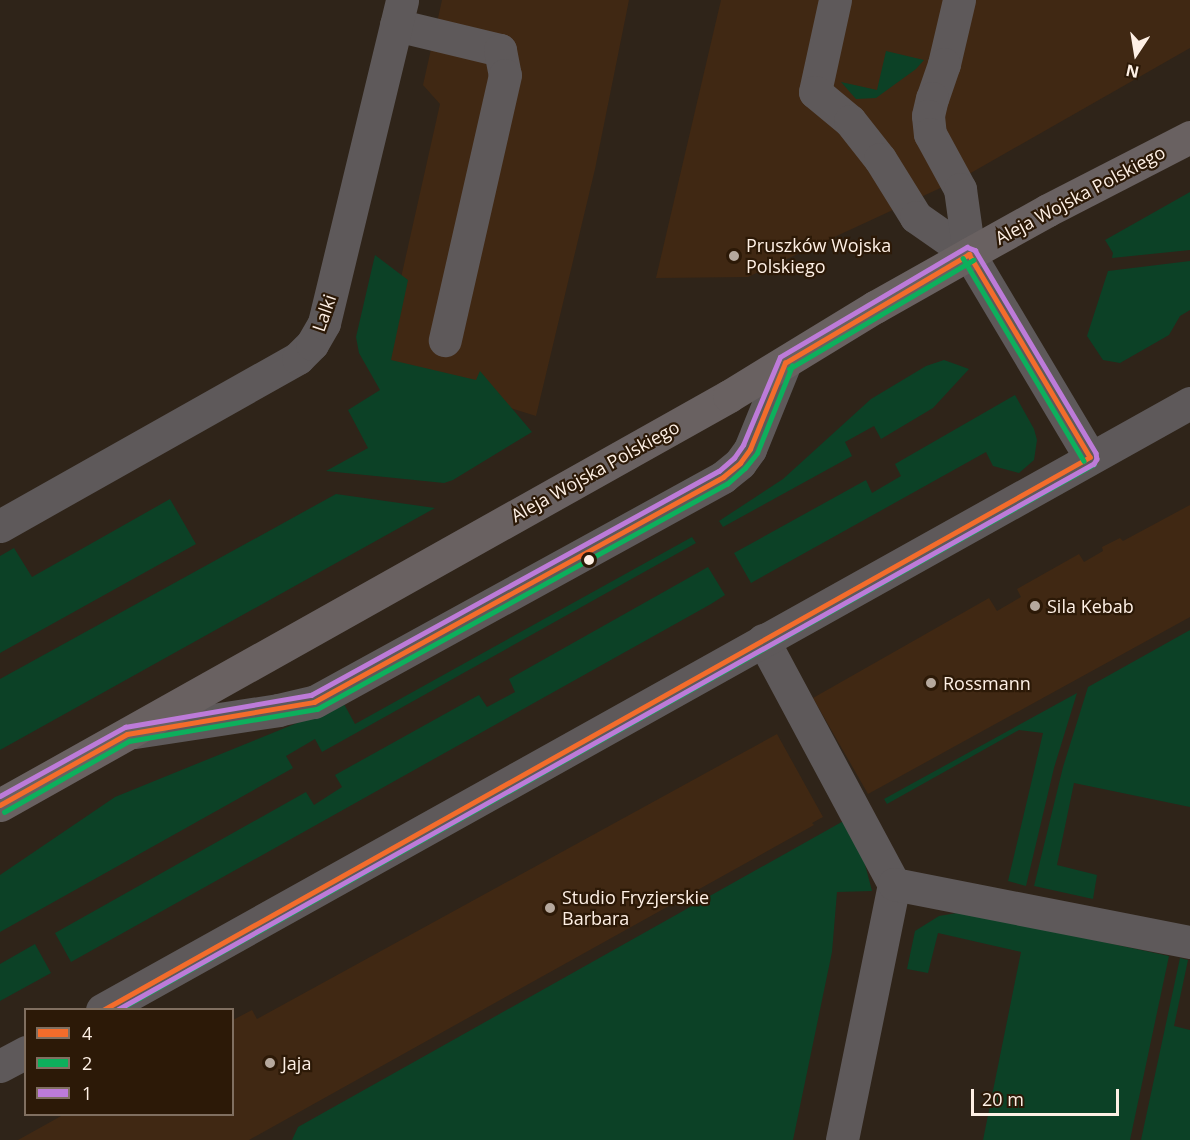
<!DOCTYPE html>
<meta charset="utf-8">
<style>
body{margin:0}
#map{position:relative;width:1190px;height:1140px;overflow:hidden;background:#2f2419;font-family:"Open Sans",sans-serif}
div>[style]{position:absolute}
.built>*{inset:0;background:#402813}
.green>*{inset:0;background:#0c4126}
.minor>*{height:33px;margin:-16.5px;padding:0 16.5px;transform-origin:16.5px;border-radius:16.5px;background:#5e595a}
.major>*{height:33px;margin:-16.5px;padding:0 16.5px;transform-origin:16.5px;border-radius:16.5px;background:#696161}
.bus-1>*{height:4.5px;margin:-2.25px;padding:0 2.25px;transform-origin:2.25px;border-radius:2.25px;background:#f36c2b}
.bus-2>*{height:4.5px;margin:-2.25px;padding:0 2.25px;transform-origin:2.25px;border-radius:2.25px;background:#0daf5c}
.bus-3>*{height:4.5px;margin:-2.25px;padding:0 2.25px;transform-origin:2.25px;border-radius:2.25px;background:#bd7bd9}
.dots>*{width:16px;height:16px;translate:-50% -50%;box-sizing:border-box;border:3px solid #2c1907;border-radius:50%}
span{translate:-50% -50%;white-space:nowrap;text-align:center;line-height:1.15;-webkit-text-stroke:4.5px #2c1907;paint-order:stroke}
.street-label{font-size:18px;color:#fef0e5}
.poi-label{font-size:18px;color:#fef0e5}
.left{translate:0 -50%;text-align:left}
.legend{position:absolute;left:24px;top:1008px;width:210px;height:108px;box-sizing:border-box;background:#2c1907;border:2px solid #806f60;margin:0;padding:8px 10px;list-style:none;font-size:18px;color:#fef0e5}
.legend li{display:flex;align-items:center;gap:12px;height:30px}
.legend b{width:30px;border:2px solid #806f60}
.north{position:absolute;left:1106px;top:24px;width:60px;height:60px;-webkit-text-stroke:4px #2c1907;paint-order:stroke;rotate:192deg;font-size:16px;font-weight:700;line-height:24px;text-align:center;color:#fef0e5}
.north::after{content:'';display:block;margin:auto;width:21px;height:27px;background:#fef0e5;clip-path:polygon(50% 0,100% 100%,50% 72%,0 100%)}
.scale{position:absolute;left:971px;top:1089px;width:148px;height:27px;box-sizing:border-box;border:3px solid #fef0e5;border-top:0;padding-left:8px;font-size:18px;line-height:21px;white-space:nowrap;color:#fef0e5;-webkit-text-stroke:4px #2c1907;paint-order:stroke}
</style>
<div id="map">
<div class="built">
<i style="clip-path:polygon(442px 0,629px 0,595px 169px,536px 416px,381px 367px,440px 104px,423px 85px)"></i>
<i style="clip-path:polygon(721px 0,1190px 0,1190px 48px,962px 178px,748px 277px,656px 278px)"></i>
<i style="clip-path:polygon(1190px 505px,1190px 617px,868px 794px,813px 698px,989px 598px,997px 611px,1021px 597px,1017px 589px,1079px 554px,1084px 562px,1103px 551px,1102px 547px,1120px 538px,1123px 541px)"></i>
<i style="clip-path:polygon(777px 734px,823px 817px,812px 823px,814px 825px,249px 1140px,18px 1140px,63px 1115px,232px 1114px,233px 1020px,252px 1010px,257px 1019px)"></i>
</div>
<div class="green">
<i style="clip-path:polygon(886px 51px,924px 60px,916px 69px,876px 98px,856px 99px,841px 82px,877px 90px)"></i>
<i style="clip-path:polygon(1190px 192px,1190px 250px,1112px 258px,1113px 253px,1105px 240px)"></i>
<i style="clip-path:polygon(375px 255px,408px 280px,391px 360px,476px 380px,480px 371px,532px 432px,453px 480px,444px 483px,326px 471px,368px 448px,348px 410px,380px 390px,359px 353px,356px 337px)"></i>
<i style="clip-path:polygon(1190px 261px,1190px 310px,1180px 316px,1169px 335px,1120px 363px,1103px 360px,1087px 336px,1108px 271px)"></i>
<i style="clip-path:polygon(944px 360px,969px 369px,933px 408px,881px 439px,874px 426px,845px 442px,852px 456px,723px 527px,719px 521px,783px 479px,871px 399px,926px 366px)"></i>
<i style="clip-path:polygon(1015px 395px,1034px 429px,1037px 440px,1034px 460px,1019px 473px,993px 466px,986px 452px,751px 583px,734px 553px,866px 480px,872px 493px,901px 476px,895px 464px)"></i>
<i style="clip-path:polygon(336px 494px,435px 508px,0 750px,0 679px)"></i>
<i style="clip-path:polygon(170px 499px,196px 544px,0 653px,0 556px,14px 548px,32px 577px)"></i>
<i style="clip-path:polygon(692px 537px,696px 543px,322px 752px,315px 739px,286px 756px,293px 768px,0 932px,0 875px,115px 797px,344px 704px,355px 724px)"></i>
<i style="clip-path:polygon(708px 567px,725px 595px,711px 604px,71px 962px,55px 933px,306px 792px,314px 805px,342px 787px,335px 775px,479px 695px,487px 707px,515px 692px,509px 679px)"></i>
<i style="clip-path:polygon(1190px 630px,1190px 807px,1074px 783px,1057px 865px,1097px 875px,1093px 899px,1034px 886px,1063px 767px,1088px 687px)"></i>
<i style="clip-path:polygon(1077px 693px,1054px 768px,1026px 886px,1008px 881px,1043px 733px,1019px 730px,887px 804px,884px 799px)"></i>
<i style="clip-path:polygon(847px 819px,860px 845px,872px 891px,837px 892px,832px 952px,793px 1140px,292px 1140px,298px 1127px)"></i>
<i style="clip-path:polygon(963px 912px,1169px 956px,1130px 1140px,983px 1140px,1021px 952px,938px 933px,928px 973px,907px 969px,915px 931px,939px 916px)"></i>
<i style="clip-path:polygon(35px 944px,51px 973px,0 1001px,0 964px)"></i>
<i style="clip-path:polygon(1180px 958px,1188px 960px,1174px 1026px,1190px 1030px,1190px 1140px,1141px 1140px)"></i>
</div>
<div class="minor">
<i style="left:835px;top:0;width:94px;rotate:102.3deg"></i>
<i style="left:815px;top:92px;width:45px;rotate:39.6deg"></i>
<i style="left:850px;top:121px;width:48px;rotate:51.7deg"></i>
<i style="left:880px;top:159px;width:68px;rotate:58.2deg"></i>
<i style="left:916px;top:217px;width:65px;rotate:34.9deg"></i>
<i style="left:959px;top:0;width:66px;rotate:103.2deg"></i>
<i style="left:944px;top:64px;width:36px;rotate:109deg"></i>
<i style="left:932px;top:98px;width:18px;rotate:103deg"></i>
<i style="left:928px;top:116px;width:18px;rotate:84deg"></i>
<i style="left:930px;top:134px;width:63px;rotate:61.4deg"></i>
<i style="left:960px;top:189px;width:66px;rotate:82.1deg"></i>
<i style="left:969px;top:254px;width:236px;rotate:59.2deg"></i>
<i style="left:396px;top:25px;width:107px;rotate:13.5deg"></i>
<i style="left:500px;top:50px;width:25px;rotate:79deg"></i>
<i style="left:505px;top:75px;width:272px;rotate:102.8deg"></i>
<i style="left:0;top:526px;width:342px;rotate:-29.4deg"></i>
<i style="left:298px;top:358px;width:20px;rotate:-45deg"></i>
<i style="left:312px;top:344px;width:24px;rotate:-60deg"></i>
<i style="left:324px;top:323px;width:332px;rotate:-76.4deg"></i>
<i style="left:763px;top:640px;width:277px;rotate:61.8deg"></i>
<i style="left:894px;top:884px;width:261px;rotate:101.5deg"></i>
<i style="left:135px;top:732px;width:145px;rotate:-8.7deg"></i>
<i style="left:278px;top:710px;width:37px;rotate:-13deg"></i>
<i style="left:314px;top:702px;width:467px;rotate:-28.8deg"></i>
<i style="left:723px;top:477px;width:22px;rotate:-39deg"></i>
<i style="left:740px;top:463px;width:17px;rotate:-54deg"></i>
<i style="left:750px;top:449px;width:93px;rotate:-67.9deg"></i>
<i style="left:894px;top:884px;width:302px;rotate:11.1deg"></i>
<i style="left:102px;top:1010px;width:1246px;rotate:-29.16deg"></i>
<i style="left:0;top:1066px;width:30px;rotate:-28deg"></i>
</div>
<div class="major">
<i style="left:0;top:805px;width:836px;rotate:-29.29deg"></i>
<i style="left:729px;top:396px;width:171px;rotate:-31.4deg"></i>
<i style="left:875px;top:307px;width:108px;rotate:-29.4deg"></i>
<i style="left:969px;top:254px;width:90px;rotate:-29.1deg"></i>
<i style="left:1048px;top:210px;width:160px;rotate:-27.2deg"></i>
</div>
<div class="bus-1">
<i style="left:969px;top:254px;width:236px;rotate:59.2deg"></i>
<i style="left:785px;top:363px;width:214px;rotate:-30.6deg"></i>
<i style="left:0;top:805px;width:145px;rotate:-29.2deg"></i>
<i style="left:127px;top:734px;width:190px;rotate:-9.7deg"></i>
<i style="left:314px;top:702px;width:467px;rotate:-28.8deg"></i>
<i style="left:723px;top:477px;width:22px;rotate:-39deg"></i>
<i style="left:740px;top:463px;width:17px;rotate:-54deg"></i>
<i style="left:750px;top:449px;width:93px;rotate:-67.9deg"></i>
<i style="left:103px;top:1010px;width:1131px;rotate:-29.26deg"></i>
</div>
<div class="bus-2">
<i style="left:963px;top:258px;width:236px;rotate:59.2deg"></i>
<i style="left:789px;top:369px;width:214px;rotate:-30.6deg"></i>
<i style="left:4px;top:812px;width:144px;rotate:-29.6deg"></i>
<i style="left:129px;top:741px;width:191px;rotate:-9.7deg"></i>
<i style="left:317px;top:709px;width:468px;rotate:-28.8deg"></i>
<i style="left:727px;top:484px;width:24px;rotate:-42deg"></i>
<i style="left:745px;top:468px;width:19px;rotate:-51deg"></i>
<i style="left:757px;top:453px;width:94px;rotate:-68.1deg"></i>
<i style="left:118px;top:1010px;width:1118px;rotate:-29.22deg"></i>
</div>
<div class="bus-3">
<i style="left:0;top:796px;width:143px;rotate:-28.9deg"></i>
<i style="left:125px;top:727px;width:189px;rotate:-9.8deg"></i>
<i style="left:311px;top:695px;width:465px;rotate:-28.8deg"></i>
<i style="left:719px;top:471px;width:20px;rotate:-41deg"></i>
<i style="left:734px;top:458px;width:16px;rotate:-55deg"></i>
<i style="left:743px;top:445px;width:95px;rotate:-67.2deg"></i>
<i style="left:780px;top:357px;width:217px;rotate:-30.5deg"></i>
<i style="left:967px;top:247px;width:9px;rotate:21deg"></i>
<i style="left:975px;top:250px;width:236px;rotate:59.2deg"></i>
<i style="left:1096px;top:453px;width:6px;rotate:81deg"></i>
<i style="left:1097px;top:459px;width:6px;rotate:121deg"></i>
<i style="left:1094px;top:464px;width:1118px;rotate:150.78deg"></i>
</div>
<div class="dots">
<i style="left:734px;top:256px;background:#b6a99e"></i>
<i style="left:589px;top:560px;background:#fef0e5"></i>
<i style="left:1035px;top:606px;background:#b6a99e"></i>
<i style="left:931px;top:683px;background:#b6a99e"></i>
<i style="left:550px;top:908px;background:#b6a99e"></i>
<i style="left:270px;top:1063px;background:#b6a99e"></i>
</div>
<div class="street-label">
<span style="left:1080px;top:195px;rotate:-28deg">Aleja Wojska Polskiego</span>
<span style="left:324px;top:313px;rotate:-71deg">Lalki</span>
<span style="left:595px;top:471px;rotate:-29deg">Aleja Wojska Polskiego</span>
</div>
<div class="poi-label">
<span class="left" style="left:746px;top:256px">Pruszków Wojska<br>Polskiego</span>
<span class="left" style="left:1047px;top:606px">Sila Kebab</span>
<span class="left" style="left:943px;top:683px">Rossmann</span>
<span class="left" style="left:562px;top:908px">Studio Fryzjerskie<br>Barbara</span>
<span class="left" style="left:282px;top:1063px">Jaja</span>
</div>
<ul class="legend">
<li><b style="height:8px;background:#f36c2b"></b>4</li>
<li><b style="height:8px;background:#0daf5c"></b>2</li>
<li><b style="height:8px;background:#bd7bd9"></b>1</li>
</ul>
<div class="north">N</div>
<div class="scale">20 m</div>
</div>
